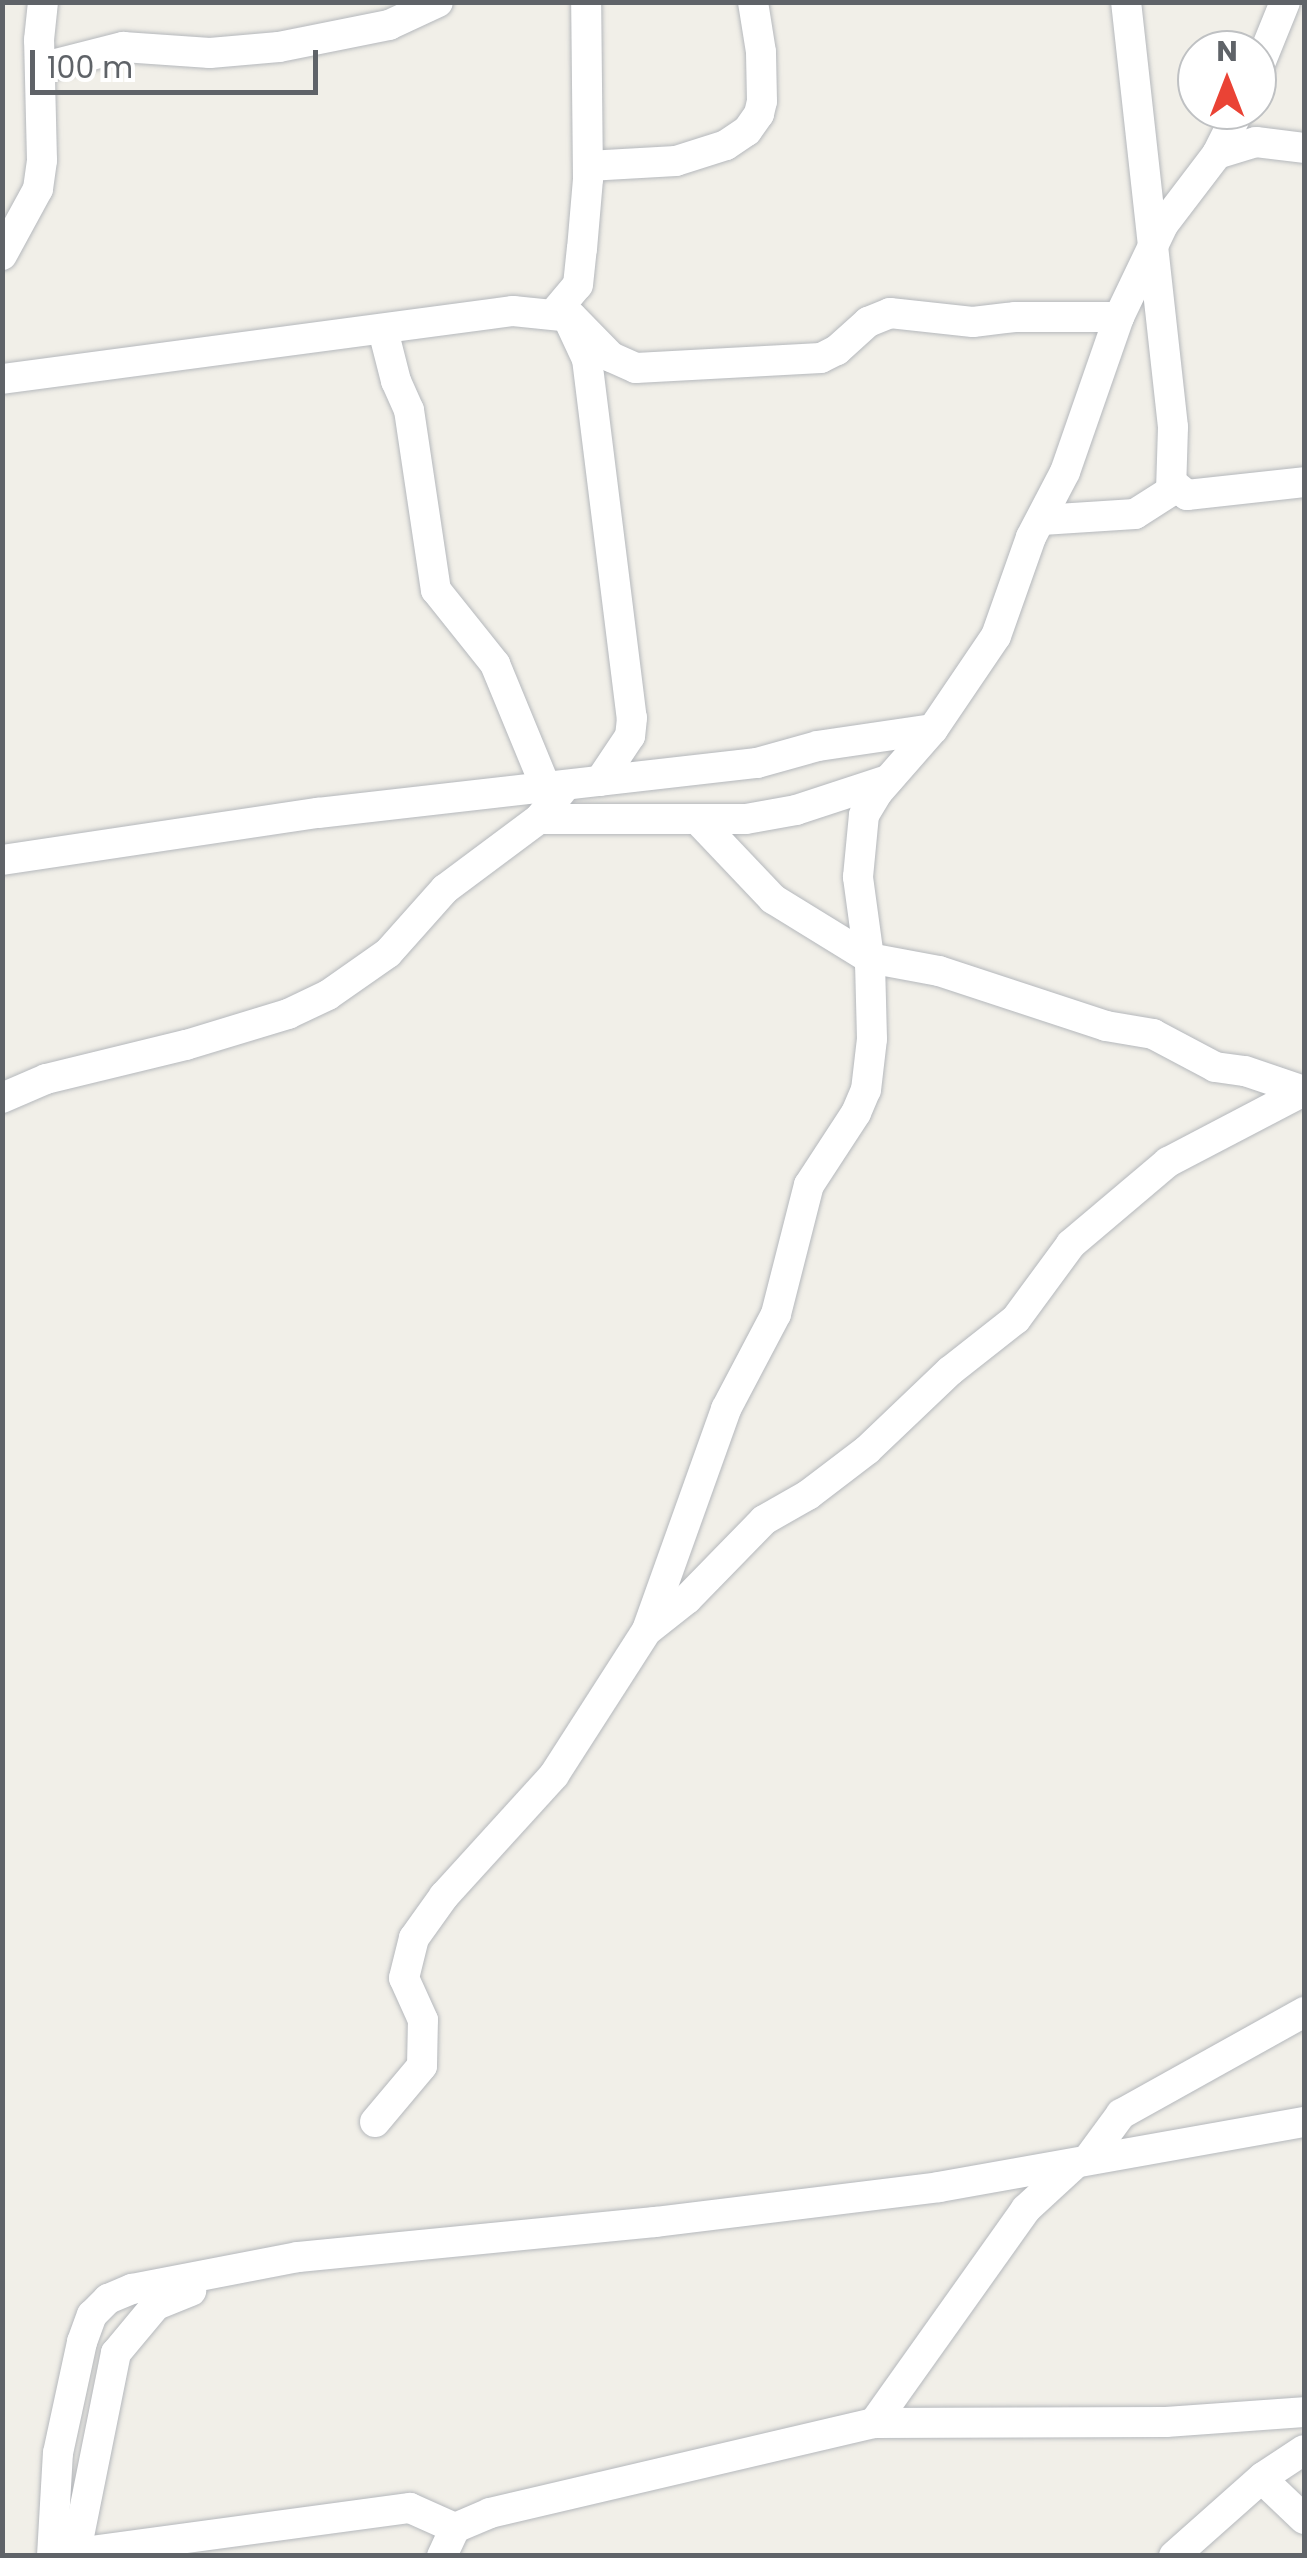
<!DOCTYPE html>
<style>
body{margin:0}
#map{position:relative;width:1307px;height:2558px;overflow:hidden;background:#f1efe8;font-family:Poppins,sans-serif}
div>[style]{position:absolute}
.roads{filter:drop-shadow(0 0 2px #b5b8bc) drop-shadow(0 0 2px #b5b8bc)}
.minor>*{height:30px;margin:-15px;padding:0 15px;transform-origin:15px;border-radius:15px;background:#fff}
span{translate:-50% -50%;white-space:nowrap;text-align:center;line-height:1.15;-webkit-text-stroke:8px #fff;paint-order:stroke}
.frame{position:absolute;inset:0;border:5px solid #5f6368;pointer-events:none}
.north{position:absolute;left:1177px;top:30px;width:100px;height:100px;box-sizing:border-box;background:#fff;border:2px solid #bfc1c3;border-radius:50%;rotate:0deg;font-size:28px;font-weight:700;line-height:40px;text-align:center;color:#5f6368}
.north::after{content:'';display:block;margin:auto;width:35px;height:45px;background:#ea4335;clip-path:polygon(50% 0,100% 100%,50% 72%,0 100%)}
.scale{position:absolute;left:30px;top:50px;width:288px;height:45px;box-sizing:border-box;border:5px solid #5f6368;border-top:0;padding-left:12px;font-size:30px;line-height:35px;white-space:nowrap;color:#5f6368;-webkit-text-stroke:8px #fff;paint-order:stroke}
</style>
<div id="map">
<div class="roads">
<div class="minor">
<i style="left:40px;top:68px;width:86px;rotate:-14.2deg"></i>
<i style="left:123px;top:47px;width:87px;rotate:3.9deg"></i>
<i style="left:210px;top:53px;width:69px;rotate:-5deg"></i>
<i style="left:279px;top:47px;width:112px;rotate:-11.3deg"></i>
<i style="left:389px;top:25px;width:54px;rotate:-25.1deg"></i>
<i style="left:1257px;top:71px;width:74px;rotate:-67.9deg"></i>
<i style="left:1217px;top:154px;width:41px;rotate:-17.1deg"></i>
<i style="left:1256px;top:142px;width:48px;rotate:7.1deg"></i>
<i style="left:588px;top:166px;width:88px;rotate:-3.3deg"></i>
<i style="left:676px;top:161px;width:52px;rotate:-17.7deg"></i>
<i style="left:726px;top:145px;width:25px;rotate:-34deg"></i>
<i style="left:747px;top:131px;width:21px;rotate:-55deg"></i>
<i style="left:759px;top:114px;width:13px;rotate:-77deg"></i>
<i style="left:762px;top:101px;width:49px;rotate:-91.2deg"></i>
<i style="left:761px;top:52px;width:51px;rotate:-99.1deg"></i>
<i style="left:2px;top:255px;width:75px;rotate:-61.4deg"></i>
<i style="left:38px;top:189px;width:29px;rotate:-82deg"></i>
<i style="left:42px;top:160px;width:120px;rotate:-91.4deg"></i>
<i style="left:39px;top:40px;width:38px;rotate:-84deg"></i>
<i style="left:555px;top:312px;width:35px;rotate:-50deg"></i>
<i style="left:578px;top:285px;width:36px;rotate:-84deg"></i>
<i style="left:582px;top:249px;width:70px;rotate:-85.1deg"></i>
<i style="left:588px;top:179px;width:177px;rotate:-90.6deg"></i>
<i style="left:571px;top:325px;width:38px;rotate:65deg"></i>
<i style="left:587px;top:359px;width:362px;rotate:82.9deg"></i>
<i style="left:632px;top:718px;width:18px;rotate:96deg"></i>
<i style="left:630px;top:736px;width:54px;rotate:123.7deg"></i>
<i style="left:383px;top:330px;width:53px;rotate:75.7deg"></i>
<i style="left:396px;top:381px;width:32px;rotate:66deg"></i>
<i style="left:409px;top:410px;width:182px;rotate:81.5deg"></i>
<i style="left:436px;top:590px;width:95px;rotate:51.4deg"></i>
<i style="left:495px;top:664px;width:134px;rotate:67.6deg"></i>
<i style="left:2px;top:379px;width:516px;rotate:-7.58deg"></i>
<i style="left:513px;top:311px;width:59px;rotate:5.8deg"></i>
<i style="left:572px;top:317px;width:56px;rotate:45.7deg"></i>
<i style="left:611px;top:357px;width:27px;rotate:24deg"></i>
<i style="left:636px;top:368px;width:185px;rotate:-3.1deg"></i>
<i style="left:821px;top:358px;width:18px;rotate:-27deg"></i>
<i style="left:837px;top:350px;width:42px;rotate:-42.1deg"></i>
<i style="left:868px;top:322px;width:24px;rotate:-22deg"></i>
<i style="left:890px;top:313px;width:83px;rotate:6.2deg"></i>
<i style="left:973px;top:322px;width:42px;rotate:-6.8deg"></i>
<i style="left:1015px;top:317px;width:104px"></i>
<i style="left:1172px;top:483px;width:19px;rotate:39deg"></i>
<i style="left:1187px;top:495px;width:118px;rotate:-6.3deg"></i>
<i style="left:1042px;top:520px;width:93px;rotate:-3.7deg"></i>
<i style="left:1135px;top:514px;width:43px;rotate:-32.6deg"></i>
<i style="left:1171px;top:491px;width:64px;rotate:-88.2deg"></i>
<i style="left:1173px;top:427px;width:428px;rotate:-96.3deg"></i>
<i style="left:539px;top:819px;width:207px"></i>
<i style="left:746px;top:819px;width:51px;rotate:-10.2deg"></i>
<i style="left:796px;top:810px;width:97px;rotate:-18.1deg"></i>
<i style="left:698px;top:820px;width:109px;rotate:46.5deg"></i>
<i style="left:773px;top:899px;width:113px;rotate:31.6deg"></i>
<i style="left:869px;top:958px;width:71px;rotate:10.5deg"></i>
<i style="left:939px;top:971px;width:176px;rotate:18.2deg"></i>
<i style="left:1106px;top:1026px;width:48px;rotate:9.7deg"></i>
<i style="left:1153px;top:1034px;width:70px;rotate:28deg"></i>
<i style="left:1215px;top:1067px;width:30px;rotate:8deg"></i>
<i style="left:1245px;top:1071px;width:62px;rotate:18.7deg"></i>
<i style="left:2px;top:860px;width:319px;rotate:-8.5deg"></i>
<i style="left:318px;top:813px;width:442px;rotate:-6.5deg"></i>
<i style="left:757px;top:763px;width:63px;rotate:-15.6deg"></i>
<i style="left:818px;top:746px;width:116px;rotate:-8.4deg"></i>
<i style="left:2px;top:1098px;width:48px;rotate:-23.4deg"></i>
<i style="left:46px;top:1079px;width:144px;rotate:-13.7deg"></i>
<i style="left:186px;top:1045px;width:107px;rotate:-16.9deg"></i>
<i style="left:288px;top:1014px;width:44px;rotate:-25.4deg"></i>
<i style="left:328px;top:995px;width:73px;rotate:-35deg"></i>
<i style="left:388px;top:953px;width:86px;rotate:-48.3deg"></i>
<i style="left:445px;top:889px;width:117px;rotate:-36.7deg"></i>
<i style="left:539px;top:819px;width:43px;rotate:-51.5deg"></i>
<i style="left:649px;top:1629px;width:48px;rotate:-38.3deg"></i>
<i style="left:687px;top:1599px;width:110px;rotate:-45.7deg"></i>
<i style="left:764px;top:1520px;width:51px;rotate:-29.6deg"></i>
<i style="left:808px;top:1495px;width:74px;rotate:-37.3deg"></i>
<i style="left:867px;top:1450px;width:115px;rotate:-43.6deg"></i>
<i style="left:950px;top:1371px;width:84px;rotate:-38.2deg"></i>
<i style="left:1016px;top:1319px;width:93px;rotate:-53.7deg"></i>
<i style="left:1071px;top:1244px;width:127px;rotate:-40.2deg"></i>
<i style="left:1168px;top:1162px;width:153px;rotate:-27.6deg"></i>
<i style="left:375px;top:2122px;width:73px;rotate:-50deg"></i>
<i style="left:422px;top:2066px;width:46px;rotate:-88.8deg"></i>
<i style="left:423px;top:2020px;width:46px;rotate:-114.3deg"></i>
<i style="left:404px;top:1978px;width:41px;rotate:-76deg"></i>
<i style="left:414px;top:1938px;width:52px;rotate:-54.5deg"></i>
<i style="left:444px;top:1896px;width:164px;rotate:-47.7deg"></i>
<i style="left:554px;top:1775px;width:172px;rotate:-57.3deg"></i>
<i style="left:647px;top:1630px;width:235px;rotate:-70.3deg"></i>
<i style="left:726px;top:1409px;width:107px;rotate:-62.2deg"></i>
<i style="left:776px;top:1314px;width:133px;rotate:-75.7deg"></i>
<i style="left:809px;top:1185px;width:86px;rotate:-56.9deg"></i>
<i style="left:856px;top:1113px;width:25px;rotate:-67deg"></i>
<i style="left:866px;top:1090px;width:51px;rotate:-83.3deg"></i>
<i style="left:872px;top:1039px;width:74px;rotate:-91.5deg"></i>
<i style="left:870px;top:965px;width:89px;rotate:-97.8deg"></i>
<i style="left:858px;top:877px;width:62px;rotate:-84.5deg"></i>
<i style="left:864px;top:815px;width:26px;rotate:-59deg"></i>
<i style="left:877px;top:793px;width:85px;rotate:-48.8deg"></i>
<i style="left:933px;top:729px;width:112px;rotate:-55.9deg"></i>
<i style="left:996px;top:636px;width:105px;rotate:-70.5deg"></i>
<i style="left:1031px;top:537px;width:73px;rotate:-62.4deg"></i>
<i style="left:1065px;top:472px;width:164px;rotate:-70.8deg"></i>
<i style="left:1119px;top:317px;width:102px;rotate:-64.4deg"></i>
<i style="left:1163px;top:225px;width:89px;rotate:-52.7deg"></i>
<i style="left:1217px;top:154px;width:49px;rotate:-63.4deg"></i>
<i style="left:1088px;top:2159px;width:56px;rotate:-53.7deg"></i>
<i style="left:1121px;top:2114px;width:210px;rotate:-29.1deg"></i>
<i style="left:874px;top:2423px;width:292px;rotate:-0.2deg"></i>
<i style="left:1166px;top:2422px;width:138px;rotate:-4.1deg"></i>
<i style="left:1262px;top:2479px;width:58px;rotate:43.6deg"></i>
<i style="left:76px;top:2553px;width:337px;rotate:-7.7deg"></i>
<i style="left:410px;top:2508px;width:49px;rotate:24deg"></i>
<i style="left:52px;top:2556px;width:103px;rotate:-86.7deg"></i>
<i style="left:58px;top:2453px;width:114px;rotate:-77.8deg"></i>
<i style="left:82px;top:2342px;width:29px;rotate:-70deg"></i>
<i style="left:92px;top:2315px;width:23px;rotate:-45deg"></i>
<i style="left:108px;top:2299px;width:26px;rotate:-23deg"></i>
<i style="left:132px;top:2289px;width:169px;rotate:-10.9deg"></i>
<i style="left:298px;top:2257px;width:359px;rotate:-5.6deg"></i>
<i style="left:655px;top:2222px;width:286px;rotate:-7deg"></i>
<i style="left:939px;top:2187px;width:371px;rotate:-10.1deg"></i>
<i style="left:75px;top:2556px;width:207px;rotate:-78.6deg"></i>
<i style="left:116px;top:2353px;width:62px;rotate:-50.2deg"></i>
<i style="left:156px;top:2305px;width:38px;rotate:-22deg"></i>
<i style="left:442px;top:2556px;width:31px;rotate:-65deg"></i>
<i style="left:455px;top:2528px;width:38px;rotate:-23deg"></i>
<i style="left:490px;top:2513px;width:394px;rotate:-13.2deg"></i>
<i style="left:874px;top:2423px;width:262px;rotate:-54.6deg"></i>
<i style="left:1026px;top:2209px;width:67px;rotate:-42.6deg"></i>
<i style="left:1174px;top:2556px;width:119px;rotate:-41.6deg"></i>
<i style="left:1263px;top:2477px;width:49px;rotate:-33.4deg"></i>
</div>
</div>
<div class="frame"></div>
<div class="north">N</div>
<div class="scale">100 m</div>
</div>
